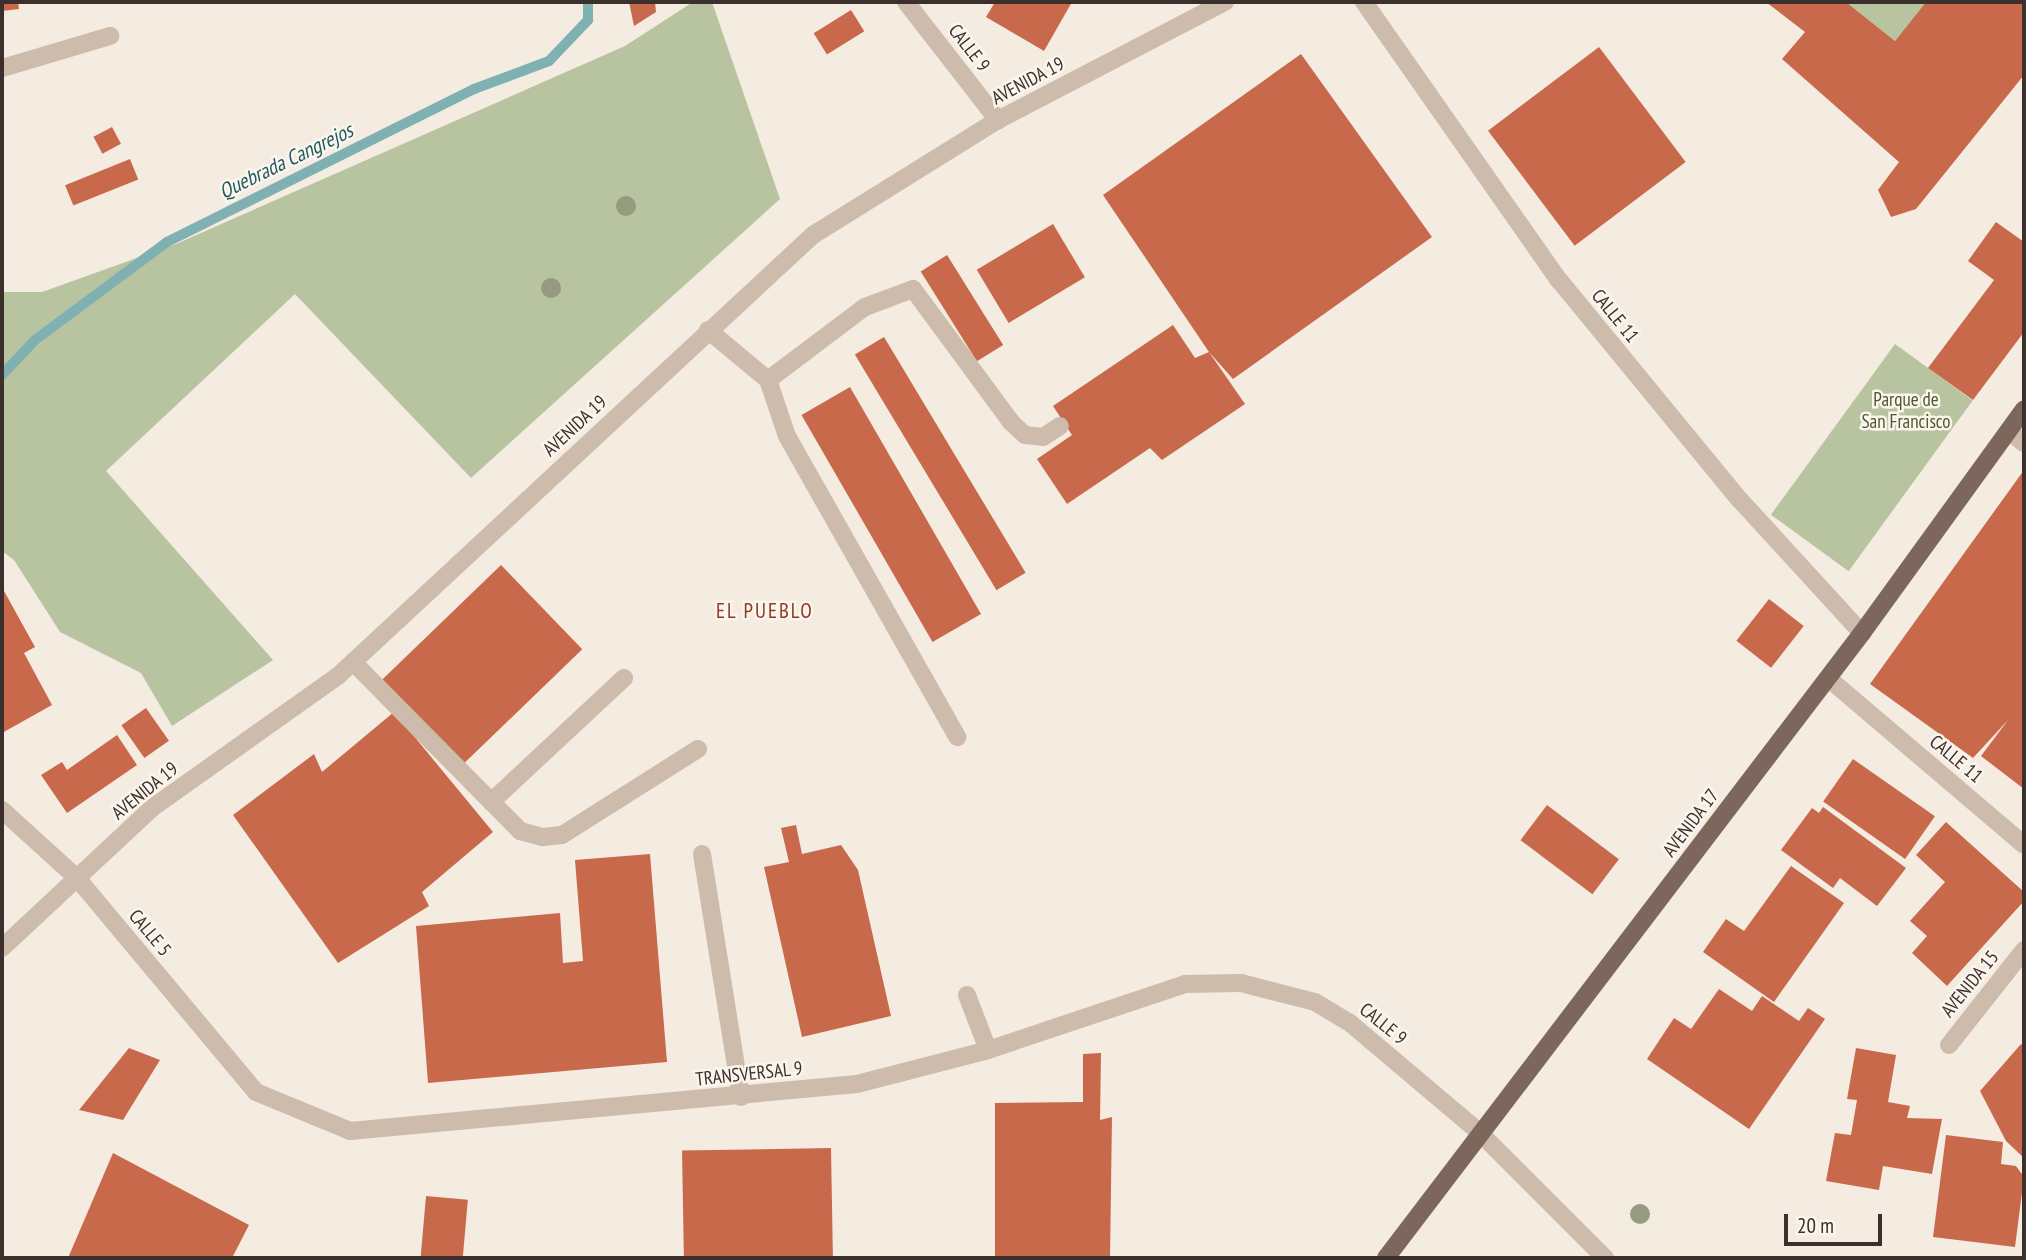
<!DOCTYPE html>
<style>
body{margin:0}
#map{position:relative;width:2026px;height:1260px;overflow:hidden;background:#f4ebe1;font-family:"PT Sans Narrow",sans-serif}
div>[style]{position:absolute}
.green>*{inset:0;background:#b8c4a0;transform-origin:0 0}
.stream>*{height:10px;margin:-5px;padding:0 5px;transform-origin:5px;border-radius:5px;background:#7fb0b2}
.building>*{inset:0;background:#c8694b;transform-origin:0 0}
.minor>*{height:18px;margin:-9px;padding:0 9px;transform-origin:9px;border-radius:9px;background:#cdbbac}
.major>*{height:18px;margin:-9px;padding:0 9px;transform-origin:9px;border-radius:9px;background:#7d675c}
.trees>*{width:20px;height:20px;margin:-10px;border-radius:50%;background:#969b7f}
span{translate:-50% -50%;white-space:nowrap;text-align:center;line-height:1.15;-webkit-text-stroke:5px #fbf5ee;paint-order:stroke}
.street-label{font-size:19px;color:#3b302b}
.park-label{font-size:19px;color:#4a5a2e}
.water-label{font-size:21px;color:#1f5a5e;font-style:italic}
.neighbourhood-label{font-size:21px;color:#8c3b22;letter-spacing:2px}
.frame{position:absolute;inset:0;border:4px solid #3b302b;pointer-events:none}
.scale{position:absolute;left:1784px;top:1214px;width:98px;height:32px;box-sizing:border-box;border:4px solid #3b302b;border-top:0;padding-left:9px;font-size:21px;line-height:24px;white-space:nowrap;color:#3b302b;-webkit-text-stroke:5px #fbf5ee;paint-order:stroke}
</style>
<div id="map">
<div class="green">
<i style="clip-path:polygon(693px 2px,712px 2px,780px 199px,471px 478px,295px 294px,106px 471px,273px 660px,172px 726px,141px 673px,60px 632px,14px 560px,2px 551px,2px 292px,42px 292px,176px 244px,625px 46px)"></i>
<i style="clip-path:polygon(1846px 2px,1926px 2px,1895px 41px)"></i>
<i style="left:1895px;top:344px;width:96px;height:211px;rotate:36deg"></i>
</div>
<div class="stream">
<i style="left:2px;top:375px;width:48px;rotate:-46.7deg"></i>
<i style="left:35px;top:340px;width:164px;rotate:-36.6deg"></i>
<i style="left:167px;top:242px;width:343px;rotate:-26.5deg"></i>
<i style="left:474px;top:89px;width:80px;rotate:-20.5deg"></i>
<i style="left:549px;top:61px;width:57px;rotate:-46.4deg"></i>
<i style="left:588px;top:20px;width:18px;rotate:-90deg"></i>
</div>
<div class="building">
<i style="clip-path:polygon(2px 2px,18px 2px,19px 9px,2px 11px)"></i>
<i style="clip-path:polygon(629px 2px,655px 2px,656px 12px,634px 26px)"></i>
<i style="clip-path:polygon(995px 2px,1072px 2px,1044px 51px,986px 17px)"></i>
<i style="clip-path:polygon(1766px 2px,1846px 2px,1895px 41px,1926px 2px,2024px 2px,2024px 75px,1916px 209px,1891px 217px,1878px 190px,1899px 162px,1782px 59px,1805px 32px)"></i>
<i style="left:851px;top:10px;width:25px;height:44px;rotate:58deg"></i>
<i style="left:1599px;top:47px;width:144px;height:139px;rotate:53deg"></i>
<i style="clip-path:polygon(1301px 54px,1432px 237px,1233px 379px,1209px 352px,1245px 404px,1162px 460px,1150px 448px,1067px 504px,1037px 459px,1072px 435px,1053px 406px,1173px 325px,1195px 358px,1209px 352px,1103px 195px)"></i>
<i style="left:112px;top:127px;width:19px;height:21px;rotate:62deg"></i>
<i style="left:130px;top:159px;width:22px;height:70px;rotate:68deg"></i>
<i style="clip-path:polygon(1996px 222px,2024px 242px,2024px 332px,1973px 400px,1928px 368px,1994px 280px,1968px 261px)"></i>
<i style="left:1053px;top:224px;width:62px;height:89px;rotate:59deg"></i>
<i style="left:947px;top:255px;width:106px;height:31px;rotate:58deg"></i>
<i style="left:884px;top:337px;width:275px;height:34px;rotate:59deg"></i>
<i style="left:850px;top:387px;width:262px;height:56px;rotate:60deg"></i>
<i style="clip-path:polygon(2024px 470px,2024px 789px,1981px 756px,2008px 720px,1973px 758px,1870px 684px)"></i>
<i style="left:501px;top:565px;width:117px;height:166px;rotate:46deg"></i>
<i style="clip-path:polygon(4px 591px,35px 647px,24px 653px,52px 705px,2px 733px)"></i>
<i style="left:1769px;top:599px;width:44px;height:53px;rotate:38deg"></i>
<i style="left:146px;top:708px;width:40px;height:30px;rotate:55deg"></i>
<i style="clip-path:polygon(394px 712px,493px 832px,422px 892px,429px 906px,338px 963px,233px 815px,314px 754px,322px 772px)"></i>
<i style="clip-path:polygon(117px 735px,137px 765px,67px 813px,41px 775px,62px 762px,67px 770px)"></i>
<i style="left:1853px;top:759px;width:100px;height:52px;rotate:35deg"></i>
<i style="left:1547px;top:805px;width:90px;height:44px;rotate:37deg"></i>
<i style="clip-path:polygon(1823px 807px,1906px 868px,1877px 906px,1840px 878px,1833px 888px,1781px 850px,1812px 808px,1819px 813px)"></i>
<i style="clip-path:polygon(1946px 822px,2024px 892px,2024px 901px,1947px 986px,1912px 953px,1927px 936px,1910px 921px,1945px 882px,1916px 855px)"></i>
<i style="clip-path:polygon(796px 825px,802px 854px,841px 845px,858px 870px,891px 1016px,802px 1037px,764px 867px,789px 862px,781px 828px)"></i>
<i style="clip-path:polygon(650px 854px,667px 1062px,428px 1083px,416px 926px,560px 913px,563px 963px,583px 961px,575px 860px)"></i>
<i style="clip-path:polygon(1791px 866px,1844px 903px,1774px 1002px,1703px 952px,1726px 919px,1744px 931px)"></i>
<i style="clip-path:polygon(1719px 989px,1752px 1011px,1762px 996px,1799px 1021px,1808px 1008px,1825px 1019px,1749px 1129px,1647px 1059px,1674px 1018px,1691px 1029px)"></i>
<i style="clip-path:polygon(2021px 1044px,2024px 1047px,2024px 1158px,2006px 1141px,1980px 1091px)"></i>
<i style="clip-path:polygon(129px 1048px,160px 1060px,123px 1120px,79px 1110px)"></i>
<i style="clip-path:polygon(1856px 1048px,1896px 1055px,1888px 1102px,1910px 1106px,1907px 1118px,1942px 1119px,1932px 1174px,1883px 1166px,1879px 1190px,1826px 1181px,1835px 1133px,1851px 1135px,1857px 1100px,1847px 1099px)"></i>
<i style="clip-path:polygon(1101px 1053px,1100px 1120px,1112px 1117px,1110px 1258px,995px 1258px,995px 1103px,1083px 1102px,1083px 1054px)"></i>
<i style="clip-path:polygon(1946px 1135px,2003px 1142px,2001px 1164px,2016px 1166px,2024px 1177px,2015px 1247px,1933px 1237px)"></i>
<i style="left:831px;top:1148px;width:110px;height:149px;rotate:89deg"></i>
<i style="clip-path:polygon(113px 1153px,249px 1225px,232px 1258px,68px 1258px)"></i>
<i style="left:426px;top:1196px;width:42px;height:62px;rotate:5deg"></i>
</div>
<div class="minor">
<i style="left:906px;top:2px;width:150px;rotate:52.1deg"></i>
<i style="left:1364px;top:2px;width:340px;rotate:55deg"></i>
<i style="left:1559px;top:280px;width:285px;rotate:50.6deg"></i>
<i style="left:1740px;top:500px;width:180px;rotate:47.5deg"></i>
<i style="left:2px;top:68px;width:113px;rotate:-16.5deg"></i>
<i style="left:708px;top:330px;width:78px;rotate:39.8deg"></i>
<i style="left:768px;top:380px;width:59px;rotate:71.3deg"></i>
<i style="left:787px;top:436px;width:346px;rotate:60.5deg"></i>
<i style="left:768px;top:380px;width:121px;rotate:-37deg"></i>
<i style="left:865px;top:307px;width:51px;rotate:-20.6deg"></i>
<i style="left:913px;top:289px;width:165px;rotate:53.6deg"></i>
<i style="left:1011px;top:422px;width:19px;rotate:43deg"></i>
<i style="left:1025px;top:435px;width:18px;rotate:6deg"></i>
<i style="left:1043px;top:437px;width:20px;rotate:-33deg"></i>
<i style="left:2009px;top:431px;width:19px;rotate:39deg"></i>
<i style="left:353px;top:662px;width:238px;rotate:45.3deg"></i>
<i style="left:520px;top:831px;width:24px;rotate:15deg"></i>
<i style="left:543px;top:837px;width:19px;rotate:-6deg"></i>
<i style="left:562px;top:835px;width:161px;rotate:-32.3deg"></i>
<i style="left:1828px;top:678px;width:257px;rotate:40.4deg"></i>
<i style="left:491px;top:802px;width:182px;rotate:-43deg"></i>
<i style="left:2px;top:810px;width:101px;rotate:42.2deg"></i>
<i style="left:77px;top:878px;width:279px;rotate:50.1deg"></i>
<i style="left:256px;top:1092px;width:102px;rotate:22.5deg"></i>
<i style="left:350px;top:1131px;width:509px;rotate:-5.3deg"></i>
<i style="left:857px;top:1084px;width:135px;rotate:-14.5deg"></i>
<i style="left:988px;top:1050px;width:208px;rotate:-18.5deg"></i>
<i style="left:1185px;top:984px;width:56px;rotate:-1deg"></i>
<i style="left:1241px;top:983px;width:76px;rotate:14.4deg"></i>
<i style="left:1315px;top:1002px;width:41px;rotate:31deg"></i>
<i style="left:1350px;top:1023px;width:170px;rotate:40.2deg"></i>
<i style="left:1480px;top:1133px;width:177px;rotate:45deg"></i>
<i style="left:702px;top:854px;width:246px;rotate:80.9deg"></i>
<i style="left:2px;top:948px;width:205px;rotate:-43deg"></i>
<i style="left:152px;top:808px;width:229px;rotate:-35.4deg"></i>
<i style="left:339px;top:675px;width:647px;rotate:-42.87deg"></i>
<i style="left:813px;top:235px;width:218px;rotate:-31.9deg"></i>
<i style="left:998px;top:120px;width:256px;rotate:-27.5deg"></i>
<i style="left:967px;top:995px;width:59px;rotate:69.1deg"></i>
<i style="left:1949px;top:1045px;width:121px;rotate:-51.7deg"></i>
</div>
<div class="major">
<i style="left:1386px;top:1258px;width:786px;rotate:-52.71deg"></i>
<i style="left:1862px;top:633px;width:276px;rotate:-54.1deg"></i>
</div>
<div class="trees">
<i style="left:626px;top:206px"></i>
<i style="left:551px;top:288px"></i>
<i style="left:1640px;top:1214px"></i>
</div>
<div class="street-label">
<span style="left:969px;top:48px;rotate:52deg">CALLE 9</span>
<span style="left:1028px;top:81px;rotate:-28deg">AVENIDA 19</span>
<span style="left:1615px;top:316px;rotate:51deg">CALLE 11</span>
<span style="left:575px;top:426px;rotate:-43deg">AVENIDA 19</span>
<span style="left:1956px;top:759px;rotate:40deg">CALLE 11</span>
<span style="left:145px;top:791px;rotate:-39deg">AVENIDA 19</span>
<span style="left:1691px;top:823px;rotate:-53deg">AVENIDA 17</span>
<span style="left:150px;top:933px;rotate:50deg">CALLE 5</span>
<span style="left:1970px;top:984px;rotate:-51deg">AVENIDA 15</span>
<span style="left:1383px;top:1024px;rotate:39deg">CALLE 9</span>
<span style="left:749px;top:1074px;rotate:-6deg">TRANSVERSAL 9</span>
</div>
<div class="park-label">
<span style="left:1906px;top:411px">Parque de<br>San Francisco</span>
</div>
<div class="water-label">
<span style="left:286px;top:161px;rotate:-26deg">Quebrada Cangrejos</span>
</div>
<div class="neighbourhood-label">
<span style="left:765px;top:611px">EL PUEBLO</span>
</div>
<div class="frame"></div>
<div class="scale">20 m</div>
</div>
